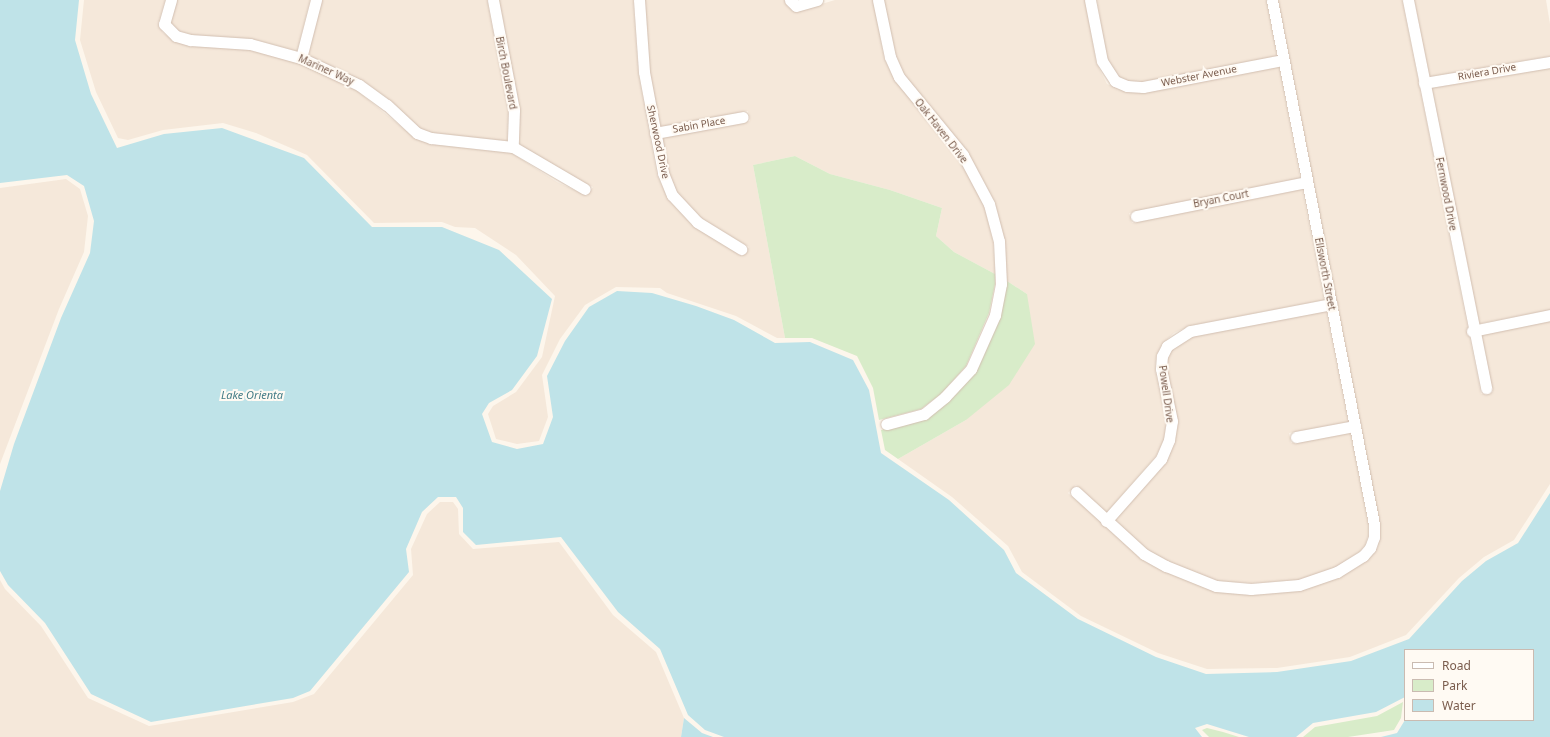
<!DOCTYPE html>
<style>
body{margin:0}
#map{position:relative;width:1550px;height:737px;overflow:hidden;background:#fdf6ec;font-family:"Noto Sans",sans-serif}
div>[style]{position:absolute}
.residential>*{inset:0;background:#f5e8da}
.green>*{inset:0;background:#d8ecc9}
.water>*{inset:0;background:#bfe3e8}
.roads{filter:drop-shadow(0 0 1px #d1beb0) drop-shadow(0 0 1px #d1beb0)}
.street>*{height:11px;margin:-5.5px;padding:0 5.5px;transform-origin:5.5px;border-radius:5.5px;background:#fff}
span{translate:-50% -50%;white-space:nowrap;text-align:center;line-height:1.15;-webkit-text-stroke:4px #fffaf3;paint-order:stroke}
.street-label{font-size:10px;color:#7a5c4d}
.water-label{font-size:11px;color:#437c86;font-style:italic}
.legend{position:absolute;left:1404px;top:649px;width:130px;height:72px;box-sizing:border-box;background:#fffaf3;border:1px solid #cabbb1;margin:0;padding:5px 7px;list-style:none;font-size:12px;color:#7a5c4d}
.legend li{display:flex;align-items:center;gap:8px;height:20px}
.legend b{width:20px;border:1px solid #cabbb1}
</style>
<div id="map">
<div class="residential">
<i style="clip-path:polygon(84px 0,165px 0,158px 24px,163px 33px,174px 40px,188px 45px,249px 50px,299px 63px,355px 89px,415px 138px,430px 143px,510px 152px,557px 182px,587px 196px,593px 187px,564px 173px,519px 144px,520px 110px,499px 0,633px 0,638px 72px,657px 175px,668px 199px,692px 225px,742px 256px,749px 247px,701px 218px,677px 193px,669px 172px,662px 137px,750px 121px,748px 111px,660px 127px,650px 71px,645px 0,784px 0,788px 7px,798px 11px,835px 0,873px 0,884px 58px,894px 79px,958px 157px,984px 206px,993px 242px,995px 274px,954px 252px,936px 236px,942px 208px,890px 190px,830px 174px,795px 156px,753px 165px,785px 338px,777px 338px,736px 316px,667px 293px,660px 288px,616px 287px,585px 305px,560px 339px,542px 375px,548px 417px,539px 441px,517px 444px,496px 439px,488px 414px,493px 406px,516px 392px,542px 357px,555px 296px,516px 255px,475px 228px,455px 227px,442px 222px,374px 223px,307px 155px,256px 133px,223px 123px,163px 130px,128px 140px,118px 138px,96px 92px,80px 40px)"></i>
<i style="clip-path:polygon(177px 0,310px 0,297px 51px,252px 39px,192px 35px,179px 31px,170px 22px)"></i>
<i style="clip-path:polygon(322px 0,487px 0,508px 111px,507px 141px,432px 133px,420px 129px,391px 101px,363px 81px,308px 55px)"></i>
<i style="clip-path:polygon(884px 0,1085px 0,1096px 62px,1107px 84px,1127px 91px,1144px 92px,1279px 66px,1300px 178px,1129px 213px,1132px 223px,1302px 188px,1324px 300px,1189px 326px,1174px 333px,1162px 344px,1156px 356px,1155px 370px,1166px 421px,1164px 439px,1156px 456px,1106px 513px,1076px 485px,1068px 493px,1141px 558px,1164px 571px,1216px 591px,1301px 590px,1340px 576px,1366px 560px,1378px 547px,1379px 522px,1278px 0,1402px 0,1481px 394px,1493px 392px,1479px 334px,1550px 321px,1550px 484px,1514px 540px,1484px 557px,1459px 578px,1406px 635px,1350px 657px,1277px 668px,1207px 669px,1158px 653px,1081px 616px,1022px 572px,1008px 546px,952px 497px,898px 459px,966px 420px,1027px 294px,1007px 281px,1004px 241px,995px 202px,968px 152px,904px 75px,896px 55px)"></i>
<i style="clip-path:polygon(1097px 0,1266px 0,1277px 56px,1142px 82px,1129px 81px,1119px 77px,1107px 60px)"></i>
<i style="clip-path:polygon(1414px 0,1546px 0,1550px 24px,1550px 56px,1429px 77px)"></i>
<i style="clip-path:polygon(1550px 67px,1550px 310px,1477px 324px,1431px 87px)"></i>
<i style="clip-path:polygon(66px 179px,80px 189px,88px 216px,84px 252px,59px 309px,0 464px,0 188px)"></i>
<i style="clip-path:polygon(1326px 310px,1348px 422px,1289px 433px,1291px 443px,1350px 432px,1368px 524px,1368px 536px,1365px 545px,1359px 552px,1335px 568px,1298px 580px,1251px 583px,1218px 581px,1169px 562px,1148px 550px,1114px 520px,1166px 462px,1175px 440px,1177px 420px,1167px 369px,1168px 357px,1172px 349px,1192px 336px)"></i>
<i style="clip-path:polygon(440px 502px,453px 502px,458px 509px,459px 534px,473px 549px,559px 542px,613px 615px,656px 652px,684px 718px,681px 737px,0 737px,0 580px,5px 589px,41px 626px,88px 698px,149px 726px,293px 702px,314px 694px,413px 575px,411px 549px,427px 514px)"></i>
</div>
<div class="green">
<i style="clip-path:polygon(795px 156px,830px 174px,890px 190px,942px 208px,936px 236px,954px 252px,995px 274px,995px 284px,989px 313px,966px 366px,941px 394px,921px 409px,879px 420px,873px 388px,857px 356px,812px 338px,785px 338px,753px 165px)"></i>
<i style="clip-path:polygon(1007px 281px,1027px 294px,1035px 344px,1009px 385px,966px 420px,898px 459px,885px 450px,881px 430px,928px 418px,950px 400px,975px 372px,1000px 316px)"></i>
<i style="clip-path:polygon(1403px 702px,1401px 718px,1394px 730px,1348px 737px,1303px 737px,1315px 727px,1377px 716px)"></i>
<i style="clip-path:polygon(1207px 728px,1223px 732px,1239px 737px,1209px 737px,1202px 730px)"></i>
</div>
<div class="water">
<i style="clip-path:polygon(0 0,79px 0,75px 40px,91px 94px,117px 148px,164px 134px,222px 128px,304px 158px,372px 227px,442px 227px,499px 250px,552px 299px,537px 356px,512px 390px,489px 403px,482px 414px,492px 442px,517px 449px,543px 444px,553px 417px,547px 376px,565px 341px,589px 307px,617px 291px,652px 293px,696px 306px,734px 320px,775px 343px,810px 342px,853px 360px,869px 390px,881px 453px,949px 500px,1004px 550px,1016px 573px,1078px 619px,1156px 657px,1206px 674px,1277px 672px,1351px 661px,1409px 639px,1462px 581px,1486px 561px,1518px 543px,1550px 493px,1550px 737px,1381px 737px,1397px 733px,1405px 720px,1533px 720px,1533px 650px,1405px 650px,1405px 697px,1376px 712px,1313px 723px,1296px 737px,1249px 737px,1207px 724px,1195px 728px,1202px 737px,724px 737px,705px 730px,688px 715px,660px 649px,618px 612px,561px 537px,476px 545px,463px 532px,463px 508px,456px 497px,438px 497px,422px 512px,406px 549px,409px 572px,310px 691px,293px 698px,151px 722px,91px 694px,45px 623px,8px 585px,0 571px,0 491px,14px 444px,61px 318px,90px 253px,94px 221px,84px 186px,67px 175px,0 183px)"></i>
<i style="clip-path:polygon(684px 718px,702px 733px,713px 737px,681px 737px)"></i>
</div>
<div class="roads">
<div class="street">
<i style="left:171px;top:0;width:25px;rotate:106deg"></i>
<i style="left:164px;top:24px;width:17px;rotate:45deg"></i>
<i style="left:176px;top:36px;width:15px;rotate:16deg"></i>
<i style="left:190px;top:40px;width:60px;rotate:3.8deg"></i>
<i style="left:250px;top:44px;width:53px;rotate:15.4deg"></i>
<i style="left:301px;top:58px;width:64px;rotate:25deg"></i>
<i style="left:359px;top:85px;width:34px;rotate:36deg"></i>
<i style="left:387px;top:105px;width:41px;rotate:43deg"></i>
<i style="left:417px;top:133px;width:15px;rotate:20deg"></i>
<i style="left:431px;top:138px;width:82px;rotate:6.3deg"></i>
<i style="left:513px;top:147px;width:83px;rotate:30.3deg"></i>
<i style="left:493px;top:0;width:112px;rotate:79.2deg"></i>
<i style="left:514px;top:110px;width:37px;rotate:92deg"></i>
<i style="left:639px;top:0;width:72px;rotate:86deg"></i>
<i style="left:644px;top:72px;width:103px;rotate:79.3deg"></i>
<i style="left:663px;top:173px;width:24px;rotate:68deg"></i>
<i style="left:672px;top:195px;width:37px;rotate:47deg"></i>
<i style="left:697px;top:222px;width:52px;rotate:31.5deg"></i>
<i style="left:790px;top:0;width:8px;rotate:45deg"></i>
<i style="left:796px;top:6px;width:22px;rotate:-16deg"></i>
<i style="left:878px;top:0;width:58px;rotate:78.1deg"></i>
<i style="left:890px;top:57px;width:22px;rotate:66deg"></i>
<i style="left:899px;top:77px;width:101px;rotate:50.6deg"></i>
<i style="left:963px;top:155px;width:55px;rotate:62deg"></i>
<i style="left:989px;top:204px;width:38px;rotate:75deg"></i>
<i style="left:999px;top:241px;width:43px;rotate:87.3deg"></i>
<i style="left:1001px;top:284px;width:32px;rotate:101deg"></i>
<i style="left:995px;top:315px;width:59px;rotate:114deg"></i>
<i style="left:971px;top:369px;width:38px;rotate:133deg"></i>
<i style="left:945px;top:397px;width:27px;rotate:141deg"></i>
<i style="left:924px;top:414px;width:39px;rotate:165deg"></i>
<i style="left:1090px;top:0;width:62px;rotate:78.9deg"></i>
<i style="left:1102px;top:61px;width:24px;rotate:57deg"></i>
<i style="left:1115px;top:81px;width:13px;rotate:23deg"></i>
<i style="left:1127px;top:86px;width:16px;rotate:4deg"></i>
<i style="left:1143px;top:87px;width:143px;rotate:-10.9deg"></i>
<i style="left:1408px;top:0;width:396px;rotate:78.6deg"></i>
<i style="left:301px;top:58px;width:60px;rotate:-75.5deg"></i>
<i style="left:1424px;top:83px;width:128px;rotate:-9.5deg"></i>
<i style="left:655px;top:133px;width:89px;rotate:-10.3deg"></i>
<i style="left:1136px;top:216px;width:173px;rotate:-11.3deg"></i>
<i style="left:1472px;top:331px;width:80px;rotate:-11.6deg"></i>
<i style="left:1296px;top:437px;width:60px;rotate:-10.6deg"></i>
<i style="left:1076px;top:492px;width:92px;rotate:42.4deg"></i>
<i style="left:1144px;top:554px;width:25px;rotate:29deg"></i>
<i style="left:1166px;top:566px;width:54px;rotate:21.8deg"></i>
<i style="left:1216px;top:586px;width:35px;rotate:5deg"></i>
<i style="left:1251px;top:589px;width:48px;rotate:-4.8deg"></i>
<i style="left:1299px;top:585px;width:40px;rotate:-18.9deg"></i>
<i style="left:1337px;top:572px;width:31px;rotate:-32deg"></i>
<i style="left:1363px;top:556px;width:11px;rotate:-49deg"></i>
<i style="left:1370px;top:548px;width:12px;rotate:-70deg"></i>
<i style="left:1374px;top:537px;width:13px;rotate:-90deg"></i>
<i style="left:1374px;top:524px;width:534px;rotate:-101.02deg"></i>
<i style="left:1106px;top:521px;width:83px;rotate:-48.4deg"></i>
<i style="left:1161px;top:459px;width:21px;rotate:-67deg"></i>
<i style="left:1169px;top:440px;width:19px;rotate:-81deg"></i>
<i style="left:1172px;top:421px;width:53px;rotate:-101.9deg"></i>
<i style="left:1161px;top:369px;width:13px;rotate:-86deg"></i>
<i style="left:1162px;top:356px;width:11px;rotate:-63deg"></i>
<i style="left:1167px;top:346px;width:27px;rotate:-33deg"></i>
<i style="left:1190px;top:331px;width:144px;rotate:-10.8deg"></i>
</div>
</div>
<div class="street-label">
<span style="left:326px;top:70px;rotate:24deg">Mariner Way</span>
<span style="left:1487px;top:72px;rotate:-10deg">Riviera Drive</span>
<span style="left:506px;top:73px;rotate:79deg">Birch Boulevard</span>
<span style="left:1199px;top:76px;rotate:-11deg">Webster Avenue</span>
<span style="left:699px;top:125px;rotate:-10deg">Sabin Place</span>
<span style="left:941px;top:131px;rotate:52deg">Oak Haven Drive</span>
<span style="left:658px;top:142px;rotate:78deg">Sherwood Drive</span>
<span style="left:1446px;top:194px;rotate:79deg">Fernwood Drive</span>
<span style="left:1221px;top:199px;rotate:-11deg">Bryan Court</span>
<span style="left:1325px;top:274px;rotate:79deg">Ellsworth Street</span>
<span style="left:1166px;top:394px;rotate:82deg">Powell Drive</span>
</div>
<div class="water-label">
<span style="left:252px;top:395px">Lake Orienta</span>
</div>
<ul class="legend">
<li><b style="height:5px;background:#fff"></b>Road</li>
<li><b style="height:11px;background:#d8ecc9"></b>Park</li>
<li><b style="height:11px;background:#bfe3e8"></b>Water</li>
</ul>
</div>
